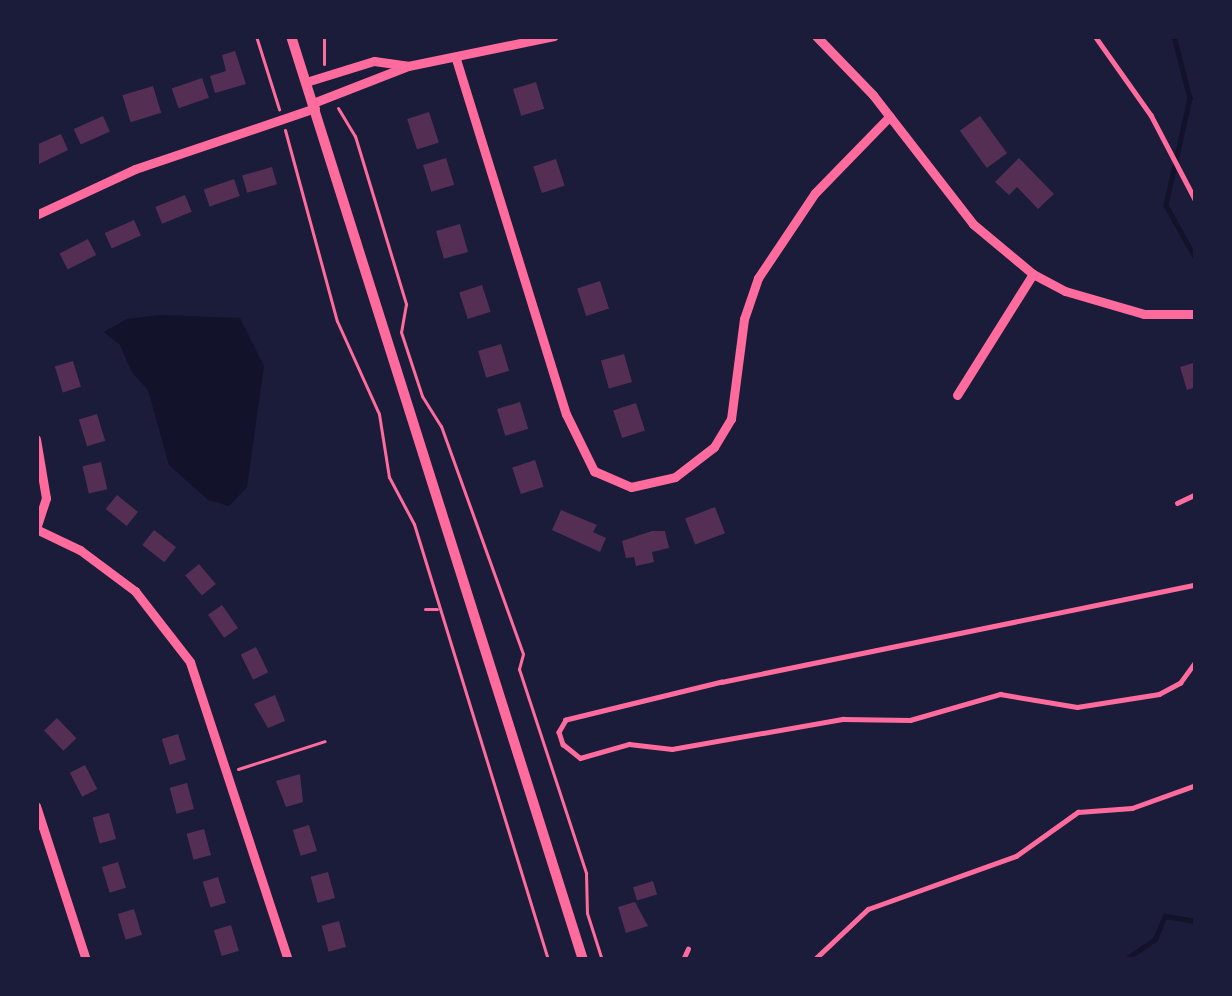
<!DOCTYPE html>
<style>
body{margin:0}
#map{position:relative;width:1232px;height:996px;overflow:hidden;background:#1b1b3a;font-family:Georgia,serif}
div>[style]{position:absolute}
.water>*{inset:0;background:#12122b}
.stream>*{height:4.5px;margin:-2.25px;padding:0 2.25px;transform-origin:2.25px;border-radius:2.25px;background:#12122b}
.building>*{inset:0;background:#542f53;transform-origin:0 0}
.path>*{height:3px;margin:-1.5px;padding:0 1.5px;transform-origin:1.5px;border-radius:1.5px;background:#ff6b9d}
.service>*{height:4.5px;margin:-2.25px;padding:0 2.25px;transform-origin:2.25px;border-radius:2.25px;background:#ff6b9d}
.minor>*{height:9px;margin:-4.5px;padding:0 4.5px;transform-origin:4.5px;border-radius:4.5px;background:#ff6b9d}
.tertiary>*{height:10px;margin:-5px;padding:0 5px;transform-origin:5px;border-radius:5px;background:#ff6b9d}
span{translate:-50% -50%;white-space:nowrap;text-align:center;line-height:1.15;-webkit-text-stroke:12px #1b1b3a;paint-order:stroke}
.frame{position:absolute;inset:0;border:39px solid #1b1b3a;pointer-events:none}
</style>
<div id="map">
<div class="water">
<i style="clip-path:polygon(160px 315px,240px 318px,264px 366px,247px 487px,229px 506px,208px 500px,169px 465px,148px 390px,131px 371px,120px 345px,104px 332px,127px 319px)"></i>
</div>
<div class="stream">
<i style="left:1174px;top:36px;width:64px;rotate:75.5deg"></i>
<i style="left:1190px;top:98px;width:110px;rotate:102.6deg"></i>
<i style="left:1166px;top:205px;width:62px;rotate:60.9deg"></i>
<i style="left:1125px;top:960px;width:37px;rotate:-35deg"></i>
<i style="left:1155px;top:939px;width:25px;rotate:-67deg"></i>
<i style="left:1165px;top:916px;width:31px;rotate:9deg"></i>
</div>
<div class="building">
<i style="clip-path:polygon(235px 51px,246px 84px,215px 93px,210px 76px,226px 71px,222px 55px)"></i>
<i style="left:202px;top:78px;width:21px;height:32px;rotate:71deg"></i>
<i style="left:536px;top:82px;width:28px;height:24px;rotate:73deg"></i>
<i style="left:153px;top:86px;width:28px;height:32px;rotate:73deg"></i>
<i style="left:429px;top:112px;width:32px;height:23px;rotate:72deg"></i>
<i style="left:103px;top:116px;width:17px;height:32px;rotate:66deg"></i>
<i style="left:980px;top:116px;width:46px;height:25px;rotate:54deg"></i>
<i style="clip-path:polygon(61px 134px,68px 150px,39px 164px,36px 145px)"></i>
<i style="left:446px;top:158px;width:28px;height:24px;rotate:73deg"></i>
<i style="clip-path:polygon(1019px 158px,1054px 194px,1038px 209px,1017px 187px,1009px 195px,995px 182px)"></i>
<i style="left:556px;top:159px;width:28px;height:24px;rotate:72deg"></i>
<i style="left:272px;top:167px;width:18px;height:31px;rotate:74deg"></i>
<i style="left:234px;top:179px;width:18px;height:32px;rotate:71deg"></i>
<i style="left:185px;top:195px;width:18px;height:32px;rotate:68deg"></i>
<i style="left:134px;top:220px;width:17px;height:32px;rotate:66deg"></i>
<i style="left:460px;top:224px;width:29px;height:25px;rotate:74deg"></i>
<i style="left:88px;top:239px;width:18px;height:32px;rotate:63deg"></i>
<i style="left:600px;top:281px;width:29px;height:24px;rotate:72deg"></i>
<i style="left:482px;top:285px;width:28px;height:24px;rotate:72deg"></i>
<i style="left:501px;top:344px;width:28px;height:24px;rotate:73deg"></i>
<i style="left:624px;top:354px;width:29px;height:24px;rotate:74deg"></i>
<i style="left:73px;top:361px;width:27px;height:19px;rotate:73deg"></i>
<i style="clip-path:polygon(1193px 363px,1196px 387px,1187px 390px,1180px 367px)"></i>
<i style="left:520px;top:402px;width:28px;height:24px;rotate:73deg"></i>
<i style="left:636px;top:403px;width:29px;height:24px;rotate:72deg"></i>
<i style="left:97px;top:414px;width:28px;height:19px;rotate:73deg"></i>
<i style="left:535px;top:460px;width:28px;height:24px;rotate:72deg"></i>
<i style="left:101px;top:462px;width:28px;height:19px;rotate:77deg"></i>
<i style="left:117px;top:495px;width:27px;height:18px;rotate:39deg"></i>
<i style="left:715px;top:507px;width:28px;height:32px;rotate:69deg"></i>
<i style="clip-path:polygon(561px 510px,597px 525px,593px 532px,606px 538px,600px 552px,552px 530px)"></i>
<i style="left:154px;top:530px;width:28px;height:19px;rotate:38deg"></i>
<i style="clip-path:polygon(652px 531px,665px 531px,669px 548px,652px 552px,654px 562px,636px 566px,634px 557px,626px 558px,622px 541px)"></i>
<i style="left:199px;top:564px;width:26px;height:18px;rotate:50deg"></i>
<i style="left:222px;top:605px;width:28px;height:17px;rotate:55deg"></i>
<i style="left:256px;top:647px;width:28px;height:17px;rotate:64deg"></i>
<i style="clip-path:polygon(275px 695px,285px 721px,268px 728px,254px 704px)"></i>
<i style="left:57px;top:718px;width:28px;height:18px;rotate:46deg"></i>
<i style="left:178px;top:734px;width:27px;height:17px;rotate:73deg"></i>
<i style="left:85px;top:765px;width:27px;height:17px;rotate:63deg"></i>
<i style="clip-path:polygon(300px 774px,303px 802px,286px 807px,276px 781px)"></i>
<i style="left:187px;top:783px;width:27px;height:18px;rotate:75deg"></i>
<i style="left:109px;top:813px;width:27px;height:17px;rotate:75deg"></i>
<i style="left:309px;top:825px;width:27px;height:17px;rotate:73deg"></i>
<i style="left:204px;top:829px;width:27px;height:18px;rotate:75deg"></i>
<i style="left:118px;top:862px;width:27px;height:17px;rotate:73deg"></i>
<i style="left:328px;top:872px;width:27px;height:18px;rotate:75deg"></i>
<i style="left:218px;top:877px;width:27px;height:16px;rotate:73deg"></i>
<i style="left:653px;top:881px;width:14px;height:21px;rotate:73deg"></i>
<i style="clip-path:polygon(635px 902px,648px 926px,626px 933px,618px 907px)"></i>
<i style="left:134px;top:909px;width:27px;height:17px;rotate:73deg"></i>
<i style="left:339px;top:921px;width:27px;height:18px;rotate:75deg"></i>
<i style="left:231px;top:925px;width:27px;height:18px;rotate:73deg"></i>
</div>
<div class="path">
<i style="left:256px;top:36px;width:77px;rotate:72.5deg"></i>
<i style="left:324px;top:36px;width:28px;rotate:90deg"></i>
<i style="left:338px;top:108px;width:33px;rotate:59deg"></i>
<i style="left:355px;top:136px;width:176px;rotate:73.1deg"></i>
<i style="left:406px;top:304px;width:28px;rotate:100deg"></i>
<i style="left:401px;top:332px;width:67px;rotate:71.8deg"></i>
<i style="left:422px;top:396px;width:36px;rotate:58deg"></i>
<i style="left:441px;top:426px;width:242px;rotate:70.2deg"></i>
<i style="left:523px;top:654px;width:16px;rotate:105deg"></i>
<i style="left:519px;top:669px;width:215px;rotate:71.8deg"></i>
<i style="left:586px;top:873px;width:40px;rotate:88.6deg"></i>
<i style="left:587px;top:913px;width:49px;rotate:72.3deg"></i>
<i style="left:285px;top:130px;width:198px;rotate:74.8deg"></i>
<i style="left:337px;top:321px;width:102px;rotate:65.7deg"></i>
<i style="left:379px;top:414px;width:64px;rotate:81deg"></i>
<i style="left:389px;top:477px;width:53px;rotate:62deg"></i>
<i style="left:414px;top:524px;width:456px;rotate:72.9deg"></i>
<i style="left:425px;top:609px;width:12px"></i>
<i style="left:238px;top:769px;width:91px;rotate:-17.8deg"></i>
</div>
<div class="service">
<i style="left:1095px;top:36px;width:97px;rotate:54.7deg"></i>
<i style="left:1151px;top:115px;width:97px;rotate:62.4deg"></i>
<i style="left:1177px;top:503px;width:21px;rotate:-25deg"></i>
<i style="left:1196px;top:585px;width:484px;rotate:168.4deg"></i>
<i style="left:722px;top:682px;width:161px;rotate:166.3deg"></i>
<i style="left:566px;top:720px;width:14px;rotate:120deg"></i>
<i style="left:559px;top:732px;width:13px;rotate:72deg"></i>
<i style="left:563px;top:744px;width:22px;rotate:39deg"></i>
<i style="left:580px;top:758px;width:51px;rotate:-15.9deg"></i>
<i style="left:629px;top:744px;width:43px;rotate:6.6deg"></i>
<i style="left:672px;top:749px;width:174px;rotate:-10deg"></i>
<i style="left:843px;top:719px;width:67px;rotate:0.9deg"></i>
<i style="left:910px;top:720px;width:94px;rotate:-16.1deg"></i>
<i style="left:1000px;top:694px;width:78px;rotate:9.6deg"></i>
<i style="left:1077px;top:707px;width:83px;rotate:-9deg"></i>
<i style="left:1159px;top:694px;width:24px;rotate:-28deg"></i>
<i style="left:1180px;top:683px;width:27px;rotate:-54deg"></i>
<i style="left:683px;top:960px;width:12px;rotate:-66deg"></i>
<i style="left:814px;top:960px;width:74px;rotate:-43.4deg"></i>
<i style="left:868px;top:909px;width:157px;rotate:-19.7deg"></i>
<i style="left:1016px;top:856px;width:76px;rotate:-35.4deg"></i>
<i style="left:1078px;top:812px;width:54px;rotate:-4.2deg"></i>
<i style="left:1132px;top:808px;width:68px;rotate:-19.8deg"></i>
</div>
<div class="minor">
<i style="left:816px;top:36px;width:82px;rotate:46deg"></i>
<i style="left:873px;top:95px;width:163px;rotate:52.2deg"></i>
<i style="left:973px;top:224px;width:78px;rotate:39.8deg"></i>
<i style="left:1033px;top:274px;width:36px;rotate:28deg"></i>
<i style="left:1065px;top:291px;width:82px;rotate:16.2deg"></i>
<i style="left:1144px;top:314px;width:52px"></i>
<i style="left:456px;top:59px;width:372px;rotate:72.8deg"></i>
<i style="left:566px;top:414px;width:64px;rotate:63.8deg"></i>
<i style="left:594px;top:471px;width:40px;rotate:23.4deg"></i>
<i style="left:631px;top:487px;width:45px;rotate:-12.8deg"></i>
<i style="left:675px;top:477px;width:49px;rotate:-37.6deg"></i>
<i style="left:714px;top:447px;width:33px;rotate:-59deg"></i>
<i style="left:731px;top:419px;width:101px;rotate:-82.6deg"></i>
<i style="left:744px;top:319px;width:43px;rotate:-71.1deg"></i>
<i style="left:758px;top:278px;width:102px;rotate:-56.2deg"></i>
<i style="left:815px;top:193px;width:107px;rotate:-45.8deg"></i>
<i style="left:408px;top:66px;width:149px;rotate:-11.6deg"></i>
<i style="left:306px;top:82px;width:71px;rotate:-17.2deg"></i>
<i style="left:374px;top:61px;width:34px;rotate:8deg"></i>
<i style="left:408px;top:66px;width:102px;rotate:158.7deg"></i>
<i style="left:36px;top:215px;width:109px;rotate:-24.9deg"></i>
<i style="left:135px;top:169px;width:190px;rotate:-18.7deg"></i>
<i style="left:957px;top:395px;width:143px;rotate:-57.9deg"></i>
<i style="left:36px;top:439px;width:60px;rotate:80.4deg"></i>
<i style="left:46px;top:498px;width:32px;rotate:108deg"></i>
<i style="left:36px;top:529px;width:49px;rotate:25.5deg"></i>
<i style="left:80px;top:550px;width:69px;rotate:36.7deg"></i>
<i style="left:135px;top:591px;width:90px;rotate:52.2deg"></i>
<i style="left:190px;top:662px;width:314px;rotate:71.8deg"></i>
<i style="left:36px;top:806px;width:162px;rotate:72deg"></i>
</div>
<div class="tertiary">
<i style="left:291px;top:36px;width:969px;rotate:72.46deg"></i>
</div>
<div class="frame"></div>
</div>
